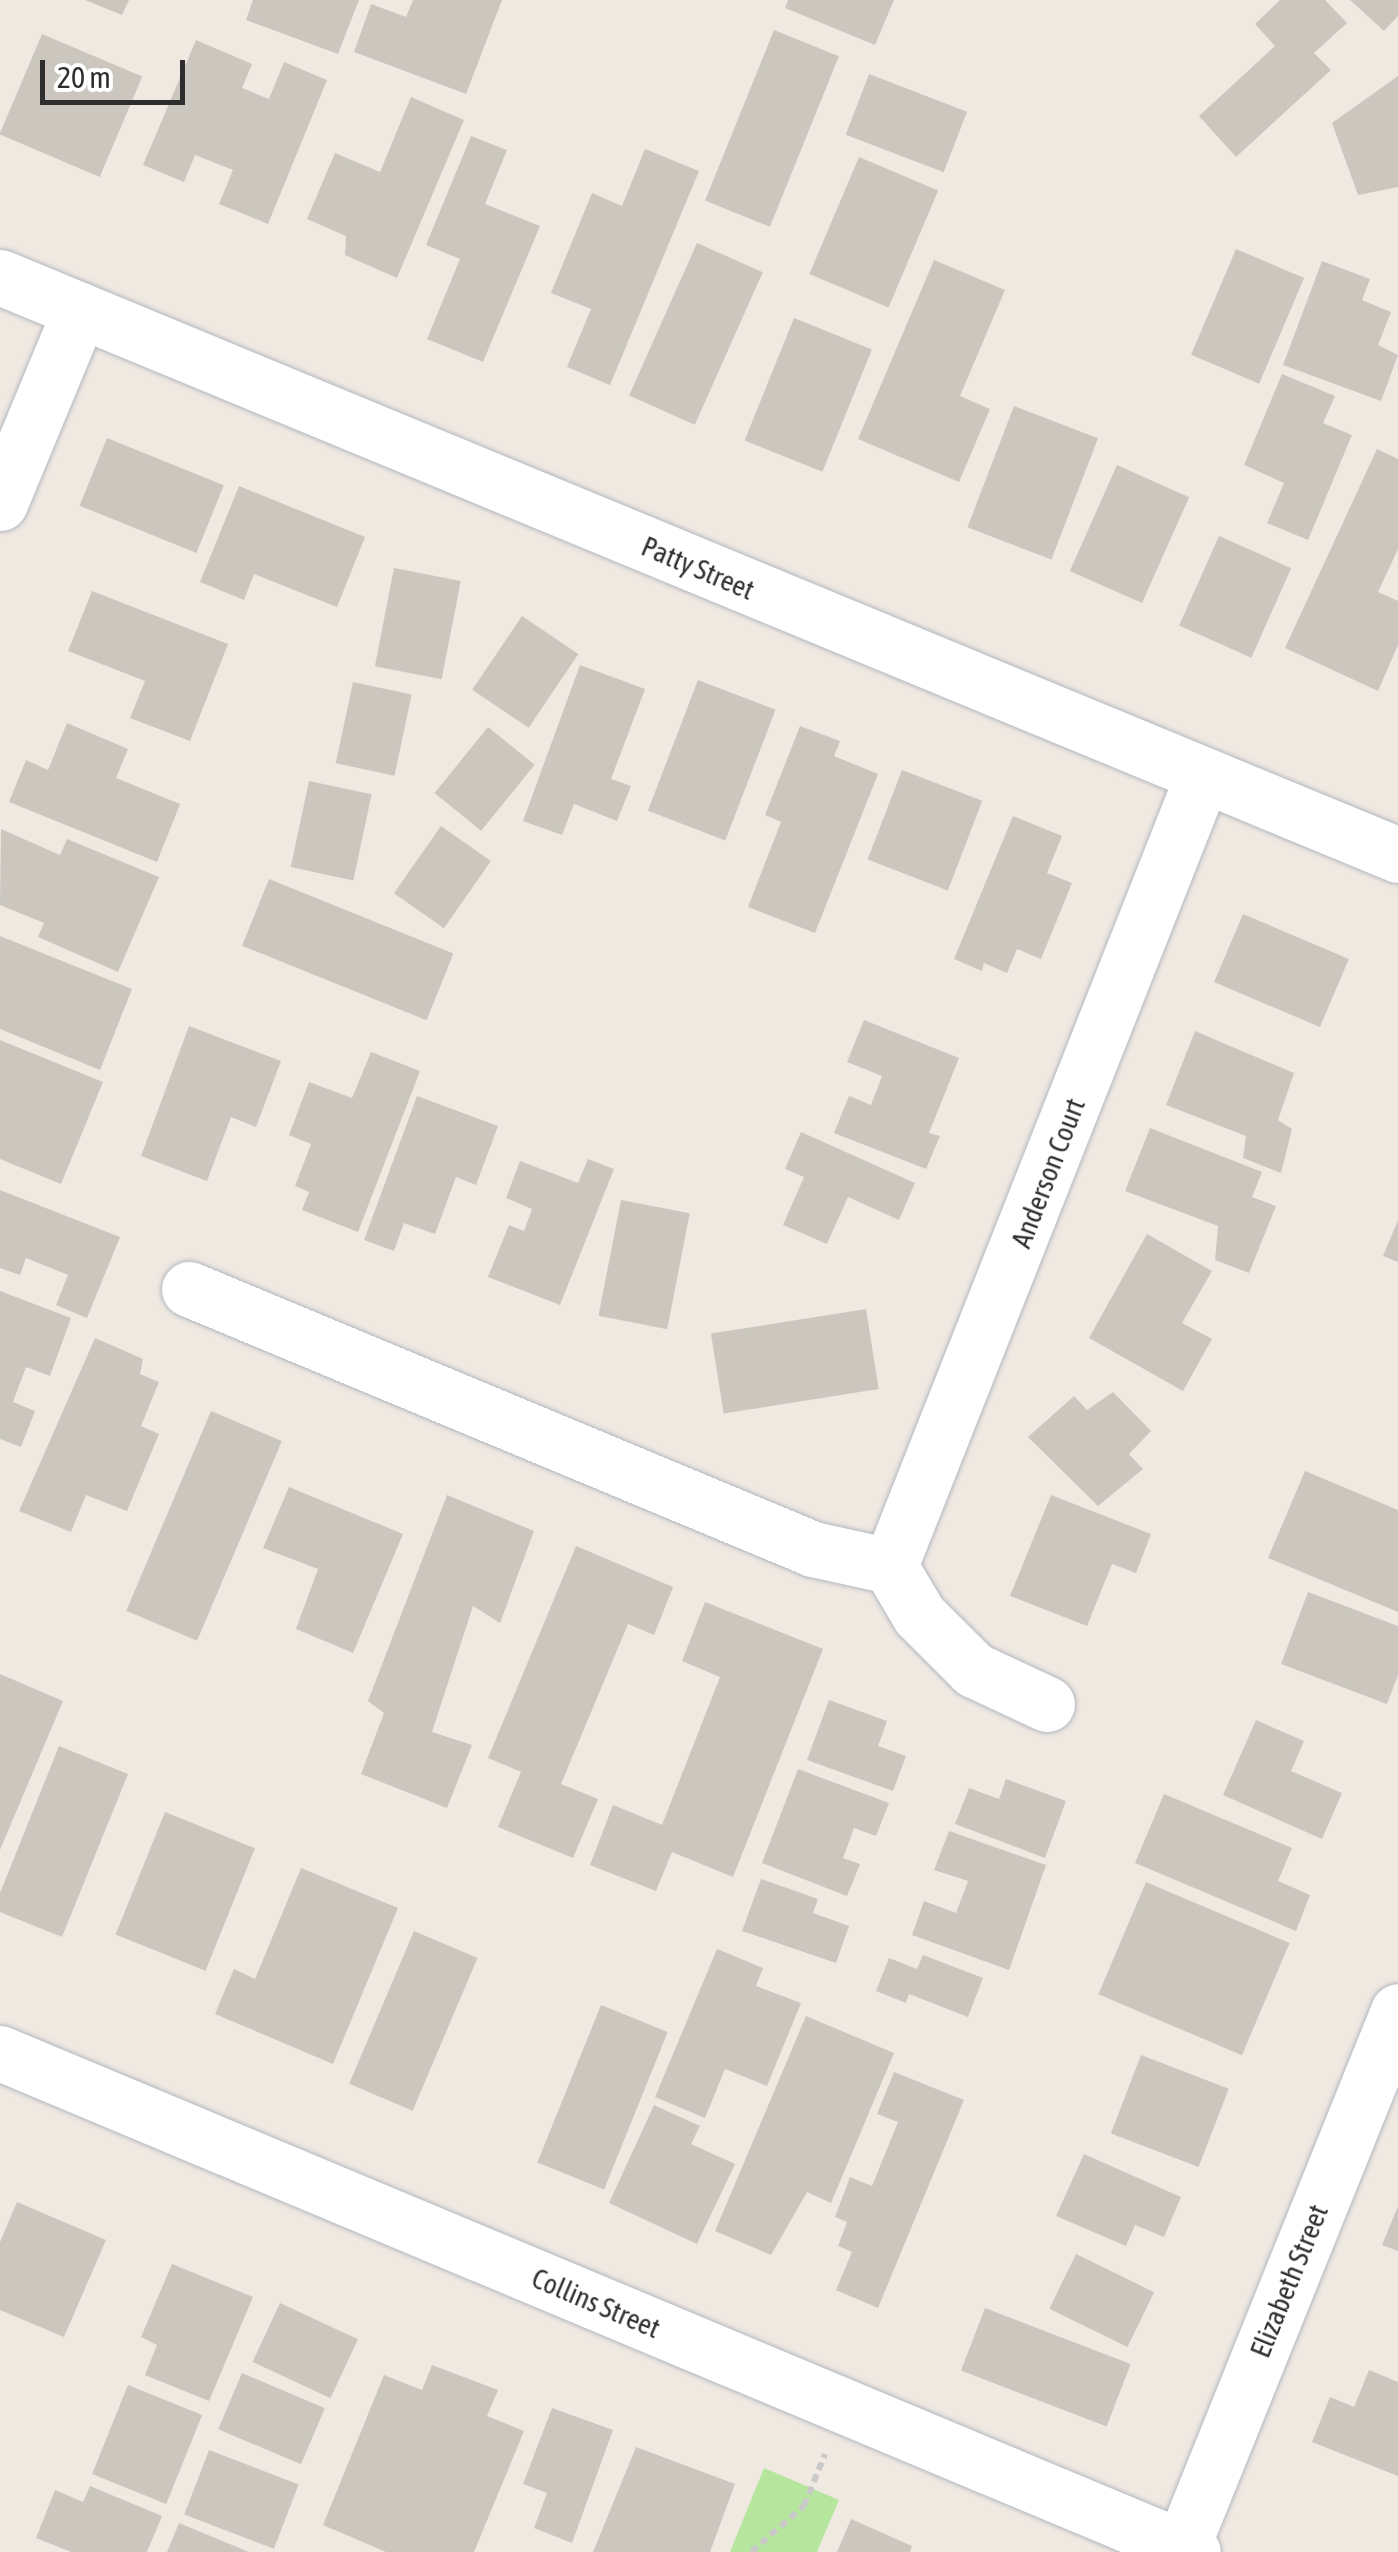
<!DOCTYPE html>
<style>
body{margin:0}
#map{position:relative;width:1398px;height:2552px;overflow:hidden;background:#efe9e1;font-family:"Asap Condensed",sans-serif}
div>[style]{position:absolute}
.green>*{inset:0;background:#b6e59e}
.building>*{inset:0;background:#cbc7bf;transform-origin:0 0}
.path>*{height:6px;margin-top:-3px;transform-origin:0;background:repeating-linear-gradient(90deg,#c9c9c9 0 8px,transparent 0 13px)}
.roads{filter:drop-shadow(0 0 2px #b4b7c1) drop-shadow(0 0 2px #b4b7c1)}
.minor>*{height:55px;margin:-27.5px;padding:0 27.5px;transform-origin:27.5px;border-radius:27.5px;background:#fff}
span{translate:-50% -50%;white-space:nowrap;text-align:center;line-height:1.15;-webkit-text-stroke:10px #fff;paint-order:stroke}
.street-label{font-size:28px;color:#2e2e2e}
.scale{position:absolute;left:40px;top:60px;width:145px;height:45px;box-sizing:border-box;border:5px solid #2e2e2e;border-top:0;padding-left:12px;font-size:30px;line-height:35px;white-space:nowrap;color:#2e2e2e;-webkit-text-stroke:8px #fff;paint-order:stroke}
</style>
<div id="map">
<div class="green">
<i style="clip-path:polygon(764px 2468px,839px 2500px,817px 2552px,730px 2552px)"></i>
</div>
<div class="building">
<i style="clip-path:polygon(85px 0,129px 0,122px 15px)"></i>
<i style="clip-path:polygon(253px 0,359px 0,338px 54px,246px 20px)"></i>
<i style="clip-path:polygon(413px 0,502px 0,466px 94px,354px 52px,371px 4px,406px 17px)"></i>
<i style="clip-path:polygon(788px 0,894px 0,875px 45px,785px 8px)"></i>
<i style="clip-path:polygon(1280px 0,1325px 0,1347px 23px,1314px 53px,1331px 70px,1236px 157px,1199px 116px,1275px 46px,1255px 24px)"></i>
<i style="clip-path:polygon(1350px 0,1398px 0,1398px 16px,1384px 31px)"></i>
<i style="left:774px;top:30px;width:70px;height:184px;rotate:22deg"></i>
<i style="left:42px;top:34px;width:109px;height:109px;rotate:23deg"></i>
<i style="clip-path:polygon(196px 40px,252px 64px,242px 88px,269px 99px,284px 62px,327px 80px,268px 224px,219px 204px,233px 170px,195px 155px,184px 182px,143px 165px)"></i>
<i style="left:869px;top:74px;width:105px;height:65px;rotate:21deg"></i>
<i style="clip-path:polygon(1398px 76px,1398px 187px,1358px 195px,1332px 123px)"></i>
<i style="clip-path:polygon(411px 97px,464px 120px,397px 278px,345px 255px,346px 236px,307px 219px,335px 153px,380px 172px)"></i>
<i style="clip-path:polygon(471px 136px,507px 150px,485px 204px,540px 226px,483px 362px,427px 339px,460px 259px,426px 245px)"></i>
<i style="clip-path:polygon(645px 149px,699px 171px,610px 385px,567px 367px,591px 309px,551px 293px,592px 193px,622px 206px)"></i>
<i style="left:859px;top:157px;width:86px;height:127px;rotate:23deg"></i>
<i style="left:697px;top:243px;width:72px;height:167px;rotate:24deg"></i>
<i style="left:1236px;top:249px;width:74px;height:115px;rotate:23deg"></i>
<i style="clip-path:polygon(934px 260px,1005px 290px,960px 396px,990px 409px,959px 482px,858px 439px)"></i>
<i style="clip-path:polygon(1322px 261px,1370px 279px,1362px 300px,1391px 312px,1378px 345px,1398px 355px,1381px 401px,1283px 365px)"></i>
<i style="left:794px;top:318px;width:84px;height:132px;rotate:22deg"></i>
<i style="clip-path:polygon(1282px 374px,1335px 396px,1323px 423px,1352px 435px,1308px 540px,1267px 523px,1284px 483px,1244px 465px)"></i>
<i style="left:1014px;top:406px;width:90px;height:130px;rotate:21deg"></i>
<i style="left:107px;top:438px;width:126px;height:73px;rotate:22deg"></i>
<i style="clip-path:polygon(1377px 449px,1398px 459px,1398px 549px,1378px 592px,1398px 601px,1398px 645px,1378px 691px,1285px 648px)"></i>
<i style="left:1117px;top:465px;width:79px;height:116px;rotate:24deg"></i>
<i style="clip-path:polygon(239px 486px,365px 537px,337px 607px,254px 574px,244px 600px,200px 582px)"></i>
<i style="left:1219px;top:536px;width:79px;height:98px;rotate:24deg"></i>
<i style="left:394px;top:568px;width:68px;height:100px;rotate:11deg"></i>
<i style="clip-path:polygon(92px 591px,228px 644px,190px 741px,130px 718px,145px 681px,68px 651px)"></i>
<i style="left:522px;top:616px;width:68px;height:89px;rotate:34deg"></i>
<i style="clip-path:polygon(580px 665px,645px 689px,611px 779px,631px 786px,617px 821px,574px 804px,562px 835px,523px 821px)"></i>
<i style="left:698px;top:680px;width:83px;height:140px;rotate:21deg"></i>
<i style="left:353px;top:682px;width:60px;height:83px;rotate:12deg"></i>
<i style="clip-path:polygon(67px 723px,128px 749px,116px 778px,180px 804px,157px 862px,9px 802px,26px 760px,48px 770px)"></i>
<i style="clip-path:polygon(800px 726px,840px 741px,834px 756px,878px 774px,815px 933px,748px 907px,781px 822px,765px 815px)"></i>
<i style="left:488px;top:727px;width:60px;height:85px;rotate:39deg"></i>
<i style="left:902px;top:770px;width:86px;height:96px;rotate:21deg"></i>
<i style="left:309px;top:781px;width:64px;height:88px;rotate:12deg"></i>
<i style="clip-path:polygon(1013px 816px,1062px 836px,1047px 873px,1072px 883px,1041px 959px,1017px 949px,1007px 973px,984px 963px,982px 971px,954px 959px)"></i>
<i style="left:441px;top:826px;width:61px;height:82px;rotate:35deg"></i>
<i style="clip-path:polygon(1px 829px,60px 855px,67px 839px,159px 877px,118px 972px,38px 937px,44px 923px,0 905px)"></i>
<i style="left:269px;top:879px;width:199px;height:72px;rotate:22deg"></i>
<i style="left:1243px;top:914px;width:115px;height:74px;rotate:23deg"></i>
<i style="clip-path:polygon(0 936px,132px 989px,100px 1070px,0 1029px)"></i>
<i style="clip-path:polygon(864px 1020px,959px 1058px,929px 1133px,940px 1136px,926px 1169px,834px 1133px,849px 1096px,871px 1105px,882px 1076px,847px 1062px)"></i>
<i style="clip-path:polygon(189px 1026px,281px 1061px,256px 1127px,231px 1117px,207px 1181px,141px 1156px)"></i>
<i style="clip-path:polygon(1195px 1031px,1294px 1073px,1278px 1120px,1292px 1129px,1281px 1173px,1243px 1158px,1246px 1136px,1166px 1105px)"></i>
<i style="clip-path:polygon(0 1040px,103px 1082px,61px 1184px,0 1159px)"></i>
<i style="clip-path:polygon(371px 1052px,420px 1071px,358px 1232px,302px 1210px,309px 1192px,295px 1186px,311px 1144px,289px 1135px,309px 1082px,352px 1098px)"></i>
<i style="clip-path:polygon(417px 1096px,498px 1126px,476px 1185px,456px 1177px,435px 1234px,404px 1223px,394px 1251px,364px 1240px)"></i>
<i style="clip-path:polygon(1150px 1128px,1262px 1172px,1252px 1197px,1276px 1206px,1249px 1273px,1215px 1260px,1218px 1226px,1125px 1191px)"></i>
<i style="clip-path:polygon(801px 1132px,915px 1183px,899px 1220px,848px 1197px,827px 1244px,783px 1225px,804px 1177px,785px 1169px)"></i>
<i style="clip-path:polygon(588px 1159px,614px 1169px,560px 1305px,488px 1277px,509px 1225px,524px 1231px,532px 1209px,506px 1198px,520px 1161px,578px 1183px)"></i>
<i style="clip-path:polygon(0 1190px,120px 1237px,87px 1318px,56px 1305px,68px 1275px,26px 1258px,20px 1275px,0 1268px)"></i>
<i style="left:621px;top:1200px;width:70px;height:118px;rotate:11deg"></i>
<i style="clip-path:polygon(1398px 1220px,1398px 1262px,1383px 1256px)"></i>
<i style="clip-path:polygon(1147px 1234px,1212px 1271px,1182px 1323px,1212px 1339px,1183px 1391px,1089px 1338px)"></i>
<i style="clip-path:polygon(0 1291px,71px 1318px,50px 1376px,26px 1367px,13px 1402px,35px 1411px,21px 1447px,0 1439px)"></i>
<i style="left:866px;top:1309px;width:81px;height:157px;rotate:81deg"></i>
<i style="clip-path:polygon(95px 1338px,143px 1359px,140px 1374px,159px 1382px,141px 1426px,159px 1434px,127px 1511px,86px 1495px,71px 1532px,19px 1511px)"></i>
<i style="clip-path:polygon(1113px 1392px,1151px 1431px,1129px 1454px,1143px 1469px,1098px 1506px,1028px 1437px,1074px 1396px,1087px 1410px)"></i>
<i style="left:211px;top:1411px;width:77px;height:217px;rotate:23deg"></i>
<i style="clip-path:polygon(1305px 1471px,1398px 1510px,1398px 1612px,1268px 1558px)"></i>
<i style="clip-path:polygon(289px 1487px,403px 1534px,353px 1653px,296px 1629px,318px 1569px,263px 1548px)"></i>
<i style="clip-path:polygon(447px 1495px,534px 1531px,500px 1623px,473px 1606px,432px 1732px,472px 1745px,447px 1808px,361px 1774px,384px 1713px,368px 1701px)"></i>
<i style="clip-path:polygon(1051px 1495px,1151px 1534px,1136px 1573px,1112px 1564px,1087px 1626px,1010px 1596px)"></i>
<i style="clip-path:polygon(576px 1546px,673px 1587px,654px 1635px,628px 1624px,561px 1784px,598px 1799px,573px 1858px,498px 1827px,521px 1772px,488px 1758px)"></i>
<i style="clip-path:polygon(1308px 1592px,1398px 1626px,1398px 1675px,1387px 1704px,1281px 1664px)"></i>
<i style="clip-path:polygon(705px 1602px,823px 1649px,733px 1877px,672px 1852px,656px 1891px,590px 1865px,613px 1805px,662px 1825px,720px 1677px,682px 1661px)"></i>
<i style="clip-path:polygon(0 1674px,63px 1701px,0 1850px)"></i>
<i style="clip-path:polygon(829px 1700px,887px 1721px,878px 1746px,906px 1756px,893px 1791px,807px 1760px)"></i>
<i style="clip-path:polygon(1256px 1720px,1304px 1741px,1291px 1771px,1342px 1793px,1322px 1839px,1223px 1795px)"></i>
<i style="clip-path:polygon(59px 1746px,128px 1774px,62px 1937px,0 1912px,0 1893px)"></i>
<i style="clip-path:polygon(798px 1769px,889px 1803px,876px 1836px,854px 1828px,843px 1858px,860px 1864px,847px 1896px,762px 1863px)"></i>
<i style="clip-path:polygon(1006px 1779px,1066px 1801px,1045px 1858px,955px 1824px,969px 1788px,999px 1799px)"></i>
<i style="clip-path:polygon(1164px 1794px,1292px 1848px,1278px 1881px,1310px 1895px,1296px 1931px,1135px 1863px)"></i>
<i style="left:165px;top:1812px;width:97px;height:132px;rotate:22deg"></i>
<i style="clip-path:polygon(949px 1831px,1046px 1865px,1009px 1970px,912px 1935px,924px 1901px,956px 1913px,968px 1881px,934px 1870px)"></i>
<i style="clip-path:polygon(301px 1868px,398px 1908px,333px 2064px,215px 2014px,234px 1969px,255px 1979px)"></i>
<i style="clip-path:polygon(761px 1879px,818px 1899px,813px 1913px,849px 1926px,836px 1963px,742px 1931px)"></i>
<i style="left:1146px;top:1882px;width:156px;height:122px;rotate:23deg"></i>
<i style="left:414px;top:1931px;width:69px;height:166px;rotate:23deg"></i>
<i style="clip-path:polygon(717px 1949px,763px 1968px,756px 1986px,801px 2003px,767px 2086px,725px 2069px,705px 2118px,655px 2097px)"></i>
<i style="clip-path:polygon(923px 1955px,983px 1978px,968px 2017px,909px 1994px,906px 2003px,876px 1991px,889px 1958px,917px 1969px)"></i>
<i style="left:601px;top:2005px;width:72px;height:170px;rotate:22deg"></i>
<i style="clip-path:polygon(806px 2016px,894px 2053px,831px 2203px,807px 2192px,771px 2255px,715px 2231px)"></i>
<i style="left:1141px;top:2055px;width:94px;height:84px;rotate:21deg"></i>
<i style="clip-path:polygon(894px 2072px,964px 2100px,878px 2308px,836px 2290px,852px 2252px,838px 2246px,847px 2222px,835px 2217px,850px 2177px,872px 2186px,898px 2122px,877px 2114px)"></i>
<i style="clip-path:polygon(654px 2105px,700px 2126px,691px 2144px,735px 2164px,697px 2244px,609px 2203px)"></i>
<i style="clip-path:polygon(1084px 2154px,1181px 2197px,1164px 2237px,1135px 2225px,1126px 2246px,1056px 2216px)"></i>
<i style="clip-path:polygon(17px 2202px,106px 2240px,64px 2337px,0 2310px,0 2242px)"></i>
<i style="clip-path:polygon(1398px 2206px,1398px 2251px,1382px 2245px)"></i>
<i style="left:1076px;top:2254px;width:87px;height:61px;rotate:26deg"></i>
<i style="clip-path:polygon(172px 2264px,253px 2297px,209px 2401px,145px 2375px,157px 2345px,141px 2337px)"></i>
<i style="left:280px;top:2303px;width:86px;height:65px;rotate:25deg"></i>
<i style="left:985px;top:2308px;width:156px;height:67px;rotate:21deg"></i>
<i style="clip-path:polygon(432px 2365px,498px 2390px,487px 2416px,524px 2431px,474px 2552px,386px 2552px,323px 2525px,384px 2375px,422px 2390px)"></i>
<i style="clip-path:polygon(1369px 2370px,1398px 2382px,1398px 2476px,1312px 2442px,1330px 2397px,1354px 2407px)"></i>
<i style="left:242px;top:2373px;width:90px;height:61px;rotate:23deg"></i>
<i style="left:128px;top:2385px;width:80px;height:96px;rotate:22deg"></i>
<i style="clip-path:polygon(552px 2408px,613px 2430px,572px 2543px,534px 2528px,547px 2493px,523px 2484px)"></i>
<i style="clip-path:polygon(636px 2447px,735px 2484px,710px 2552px,593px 2552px)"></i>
<i style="left:209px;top:2450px;width:96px;height:69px;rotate:21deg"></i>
<i style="clip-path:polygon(90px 2486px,162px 2516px,147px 2552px,71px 2552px,36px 2538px,55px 2490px,83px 2502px)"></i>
<i style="clip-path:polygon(851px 2519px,912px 2546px,910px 2552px,837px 2552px)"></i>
<i style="clip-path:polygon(179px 2523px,249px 2552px,167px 2552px)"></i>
</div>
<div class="path">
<i style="left:751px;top:2552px;width:70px;rotate:-41deg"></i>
<i style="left:804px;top:2506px;width:56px;rotate:-68deg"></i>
</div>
<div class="roads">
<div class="minor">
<i style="left:0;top:277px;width:1513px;rotate:22.46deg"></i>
<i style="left:0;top:503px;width:209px;rotate:-67.5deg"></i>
<i style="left:189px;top:1289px;width:676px;rotate:22.62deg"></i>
<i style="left:813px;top:1549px;width:79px;rotate:12.4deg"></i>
<i style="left:1047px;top:1704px;width:81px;rotate:-155deg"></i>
<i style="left:974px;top:1670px;width:78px;rotate:-135deg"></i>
<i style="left:919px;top:1615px;width:57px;rotate:-120.6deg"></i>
<i style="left:890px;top:1566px;width:848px;rotate:-68.42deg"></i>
<i style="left:0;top:2053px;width:1293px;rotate:22.7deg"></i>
<i style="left:1180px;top:2552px;width:583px;rotate:-68.05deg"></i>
</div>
</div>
<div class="street-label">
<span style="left:698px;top:568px;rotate:23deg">Patty Street</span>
<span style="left:1048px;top:1173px;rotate:-69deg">Anderson Court</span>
<span style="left:1289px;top:2281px;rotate:-68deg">Elizabeth Street</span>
<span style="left:596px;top:2303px;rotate:23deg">Collins Street</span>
</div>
<div class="scale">20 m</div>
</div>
